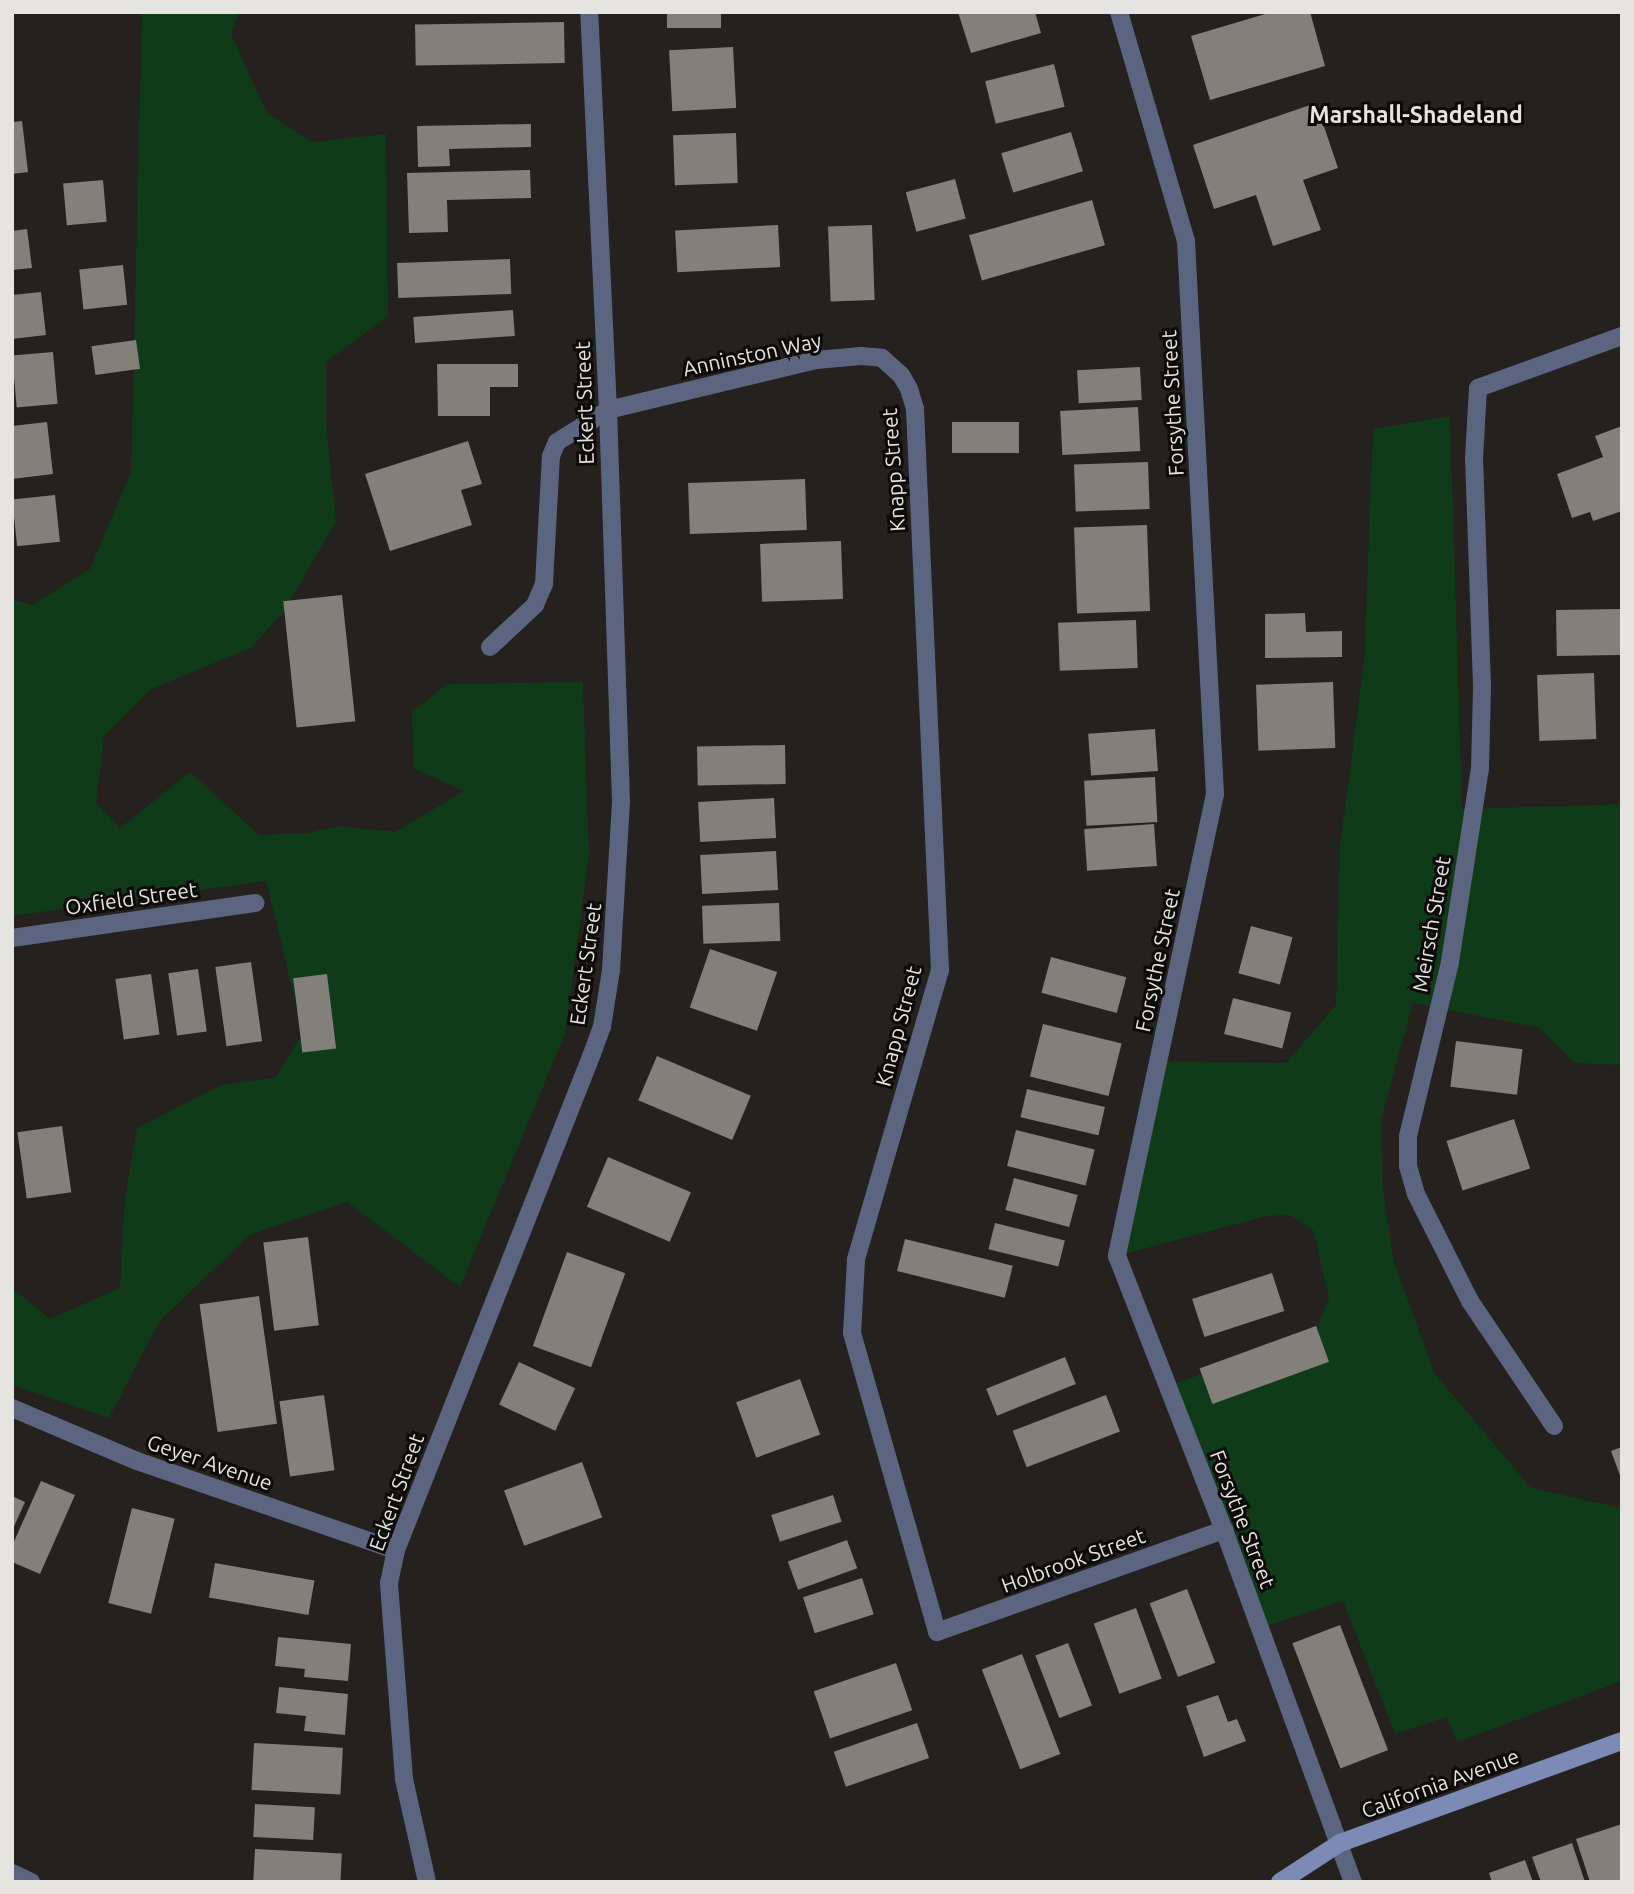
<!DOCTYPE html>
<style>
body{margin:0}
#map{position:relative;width:1634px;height:1894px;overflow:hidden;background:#24211e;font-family:Ubuntu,sans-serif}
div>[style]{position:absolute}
.green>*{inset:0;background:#0f3b18}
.building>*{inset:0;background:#83807c;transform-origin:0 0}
.lane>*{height:18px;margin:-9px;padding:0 9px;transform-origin:9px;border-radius:9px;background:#5b6580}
.street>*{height:18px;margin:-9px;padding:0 9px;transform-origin:9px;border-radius:9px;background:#5b6580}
.secondary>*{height:18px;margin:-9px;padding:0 9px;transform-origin:9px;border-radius:9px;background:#7b8bb5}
span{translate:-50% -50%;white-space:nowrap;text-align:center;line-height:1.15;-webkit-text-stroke:6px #0c0b09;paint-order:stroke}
.street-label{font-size:21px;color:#e6e4e1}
.neighbourhood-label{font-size:23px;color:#e6e4e1;font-weight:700}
.frame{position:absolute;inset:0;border:14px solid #e6e4e1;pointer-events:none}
</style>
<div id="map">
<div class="green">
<i style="clip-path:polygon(142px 12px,239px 12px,231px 34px,267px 113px,312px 142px,386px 134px,388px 316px,326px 362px,326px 420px,336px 521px,285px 610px,251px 648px,151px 689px,104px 736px,96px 803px,120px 828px,190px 772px,259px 835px,308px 833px,339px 826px,395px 832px,464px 791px,413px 768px,412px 712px,447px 684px,583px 682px,589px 856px,565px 1034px,460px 1287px,347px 1202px,249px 1235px,159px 1322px,109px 1418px,12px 1385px,12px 1288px,50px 1319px,120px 1288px,125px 1198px,137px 1128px,221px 1085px,275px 1078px,303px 1033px,266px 881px,12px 916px,12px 599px,32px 605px,90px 569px,131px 472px)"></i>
<i style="clip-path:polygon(1450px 416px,1462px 809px,1622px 804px,1622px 1065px,1574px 1063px,1540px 1028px,1413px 1003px,1381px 1120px,1383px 1191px,1394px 1262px,1435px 1374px,1531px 1488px,1622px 1508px,1622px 1681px,1457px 1742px,1447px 1717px,1395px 1734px,1343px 1601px,1260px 1628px,1168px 1386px,1315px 1334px,1329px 1298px,1313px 1230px,1290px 1215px,1266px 1216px,1117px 1256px,1158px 1061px,1286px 1063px,1336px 1005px,1340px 846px,1364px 662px,1373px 429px)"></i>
</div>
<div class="building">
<i style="left:667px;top:12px;width:54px;height:16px"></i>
<i style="clip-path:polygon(958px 12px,1035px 12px,1041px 33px,971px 53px)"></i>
<i style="clip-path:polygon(1272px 12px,1310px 12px,1325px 66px,1210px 100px,1191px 36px)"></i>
<i style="left:564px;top:22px;width:41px;height:149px;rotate:89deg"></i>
<i style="left:733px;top:47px;width:61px;height:64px;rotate:87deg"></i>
<i style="left:1054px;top:64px;width:44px;height:71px;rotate:76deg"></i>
<i style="clip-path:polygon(1316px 103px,1338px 168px,1303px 180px,1321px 230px,1273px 246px,1256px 195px,1214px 209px,1193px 145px)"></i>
<i style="clip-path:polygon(22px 121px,28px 172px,12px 174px,12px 122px)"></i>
<i style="clip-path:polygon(531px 124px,531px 147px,449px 149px,450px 166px,418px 167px,417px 126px)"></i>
<i style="left:1071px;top:132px;width:41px;height:73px;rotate:73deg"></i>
<i style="left:736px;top:133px;width:50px;height:63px;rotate:88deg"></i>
<i style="clip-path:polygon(530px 170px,531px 198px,447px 200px,448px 232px,409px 233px,407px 173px)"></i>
<i style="left:955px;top:179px;width:41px;height:51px;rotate:75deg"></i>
<i style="left:103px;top:180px;width:42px;height:40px;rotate:85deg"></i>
<i style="left:1092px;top:200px;width:47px;height:128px;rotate:74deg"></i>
<i style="left:778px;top:225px;width:42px;height:103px;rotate:87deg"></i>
<i style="left:872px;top:225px;width:75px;height:44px;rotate:88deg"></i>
<i style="clip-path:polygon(27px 229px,32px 268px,12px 270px,12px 231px)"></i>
<i style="left:510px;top:259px;width:35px;height:113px;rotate:88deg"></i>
<i style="left:123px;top:265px;width:40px;height:44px;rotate:84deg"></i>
<i style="clip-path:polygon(41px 292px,46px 335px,12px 339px,12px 295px)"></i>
<i style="left:513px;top:310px;width:26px;height:100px;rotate:86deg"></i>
<i style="left:136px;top:340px;width:29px;height:45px;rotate:82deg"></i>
<i style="left:53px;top:352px;width:52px;height:41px;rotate:85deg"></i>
<i style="clip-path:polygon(437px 364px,518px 364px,518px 387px,490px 387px,490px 416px,438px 416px)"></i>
<i style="left:1140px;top:367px;width:33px;height:63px;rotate:87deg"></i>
<i style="left:1138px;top:407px;width:44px;height:78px;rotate:87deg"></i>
<i style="clip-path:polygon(47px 422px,53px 474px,12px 479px,12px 426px)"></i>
<i style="left:1019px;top:422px;width:31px;height:67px;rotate:90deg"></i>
<i style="clip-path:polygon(1622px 426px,1622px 511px,1593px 521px,1590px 512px,1572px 518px,1557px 474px,1603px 457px,1595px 436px)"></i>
<i style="clip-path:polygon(468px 441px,482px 484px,461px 490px,472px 525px,390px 551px,365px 474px)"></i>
<i style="left:1148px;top:462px;width:47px;height:74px;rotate:88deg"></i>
<i style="left:805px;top:479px;width:51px;height:117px;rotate:88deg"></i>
<i style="left:55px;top:495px;width:47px;height:43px;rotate:84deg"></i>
<i style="left:1147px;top:525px;width:86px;height:73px;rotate:88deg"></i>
<i style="left:841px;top:541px;width:58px;height:81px;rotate:88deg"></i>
<i style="left:342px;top:595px;width:127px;height:59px;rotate:84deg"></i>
<i style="left:1620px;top:609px;width:46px;height:64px;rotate:89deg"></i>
<i style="clip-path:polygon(1305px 613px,1306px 632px,1342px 631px,1342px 657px,1265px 658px,1265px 614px)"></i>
<i style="left:1136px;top:620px;width:48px;height:78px;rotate:88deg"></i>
<i style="left:1594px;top:673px;width:66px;height:57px;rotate:88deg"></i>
<i style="left:1333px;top:682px;width:66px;height:77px;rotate:88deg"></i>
<i style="left:1155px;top:729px;width:42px;height:67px;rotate:86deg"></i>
<i style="left:785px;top:745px;width:39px;height:88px;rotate:89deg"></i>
<i style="left:1155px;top:777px;width:45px;height:71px;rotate:87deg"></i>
<i style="left:774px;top:798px;width:40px;height:76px;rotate:87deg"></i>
<i style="left:1154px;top:824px;width:42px;height:70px;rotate:86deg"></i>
<i style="left:776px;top:851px;width:39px;height:76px;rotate:87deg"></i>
<i style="left:779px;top:903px;width:38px;height:77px;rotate:88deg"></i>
<i style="left:1251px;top:926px;width:43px;height:49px;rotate:15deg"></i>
<i style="left:710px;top:949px;width:71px;height:62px;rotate:19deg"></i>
<i style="left:1051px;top:957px;width:78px;height:37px;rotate:15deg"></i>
<i style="left:251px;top:962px;width:80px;height:36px;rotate:82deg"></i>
<i style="left:198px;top:969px;width:63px;height:30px;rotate:82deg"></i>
<i style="left:151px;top:974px;width:61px;height:36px;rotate:82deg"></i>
<i style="left:327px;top:974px;width:75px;height:34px;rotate:83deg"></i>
<i style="left:1233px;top:998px;width:60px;height:37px;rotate:14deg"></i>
<i style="left:1043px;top:1024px;width:81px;height:54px;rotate:14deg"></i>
<i style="left:1456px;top:1041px;width:67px;height:46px;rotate:7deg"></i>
<i style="left:657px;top:1056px;width:102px;height:48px;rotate:23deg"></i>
<i style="left:1027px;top:1089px;width:80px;height:29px;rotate:13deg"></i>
<i style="left:1514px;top:1119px;width:52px;height:71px;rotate:72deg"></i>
<i style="left:62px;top:1126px;width:67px;height:45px;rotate:82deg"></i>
<i style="left:1016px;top:1130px;width:81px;height:37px;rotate:14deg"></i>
<i style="left:608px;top:1157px;width:90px;height:54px;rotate:23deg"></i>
<i style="left:1014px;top:1178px;width:66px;height:33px;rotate:15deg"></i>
<i style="left:995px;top:1223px;width:72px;height:27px;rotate:14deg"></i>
<i style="left:308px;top:1237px;width:89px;height:45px;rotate:83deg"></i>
<i style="left:905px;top:1239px;width:111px;height:33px;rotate:14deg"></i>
<i style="left:567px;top:1252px;width:62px;height:100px;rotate:20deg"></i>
<i style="left:1272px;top:1273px;width:40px;height:84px;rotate:72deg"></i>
<i style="left:259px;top:1296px;width:129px;height:60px;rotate:82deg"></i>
<i style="left:1316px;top:1326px;width:38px;height:124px;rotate:70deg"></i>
<i style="left:1065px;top:1357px;width:29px;height:85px;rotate:68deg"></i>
<i style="left:519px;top:1362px;width:62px;height:47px;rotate:25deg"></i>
<i style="left:800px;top:1379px;width:59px;height:68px;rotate:70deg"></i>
<i style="left:324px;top:1395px;width:76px;height:45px;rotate:82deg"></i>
<i style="left:1106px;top:1395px;width:39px;height:100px;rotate:69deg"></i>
<i style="clip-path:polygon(1622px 1447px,1622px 1478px,1621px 1478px,1611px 1451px)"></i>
<i style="left:582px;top:1462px;width:59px;height:83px;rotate:70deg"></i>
<i style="clip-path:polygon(41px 1481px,75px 1495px,40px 1574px,12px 1562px,12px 1546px)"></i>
<i style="left:833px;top:1495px;width:28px;height:65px;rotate:72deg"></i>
<i style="clip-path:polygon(12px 1496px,25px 1502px,12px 1531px)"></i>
<i style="left:132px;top:1508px;width:44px;height:98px;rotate:14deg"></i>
<i style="left:847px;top:1540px;width:30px;height:63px;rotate:70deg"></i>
<i style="left:215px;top:1563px;width:101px;height:35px;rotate:10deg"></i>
<i style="left:862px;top:1578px;width:38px;height:62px;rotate:72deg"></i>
<i style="left:1187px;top:1589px;width:79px;height:40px;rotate:69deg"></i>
<i style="left:1136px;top:1608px;width:75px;height:45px;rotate:70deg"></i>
<i style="left:1340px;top:1625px;width:134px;height:51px;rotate:69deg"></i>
<i style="clip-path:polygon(278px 1637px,351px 1644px,348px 1681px,304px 1677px,305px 1669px,275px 1666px)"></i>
<i style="left:1068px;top:1643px;width:67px;height:35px;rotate:69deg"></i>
<i style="left:1022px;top:1654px;width:107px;height:43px;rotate:69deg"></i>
<i style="left:896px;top:1663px;width:50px;height:87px;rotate:71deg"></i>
<i style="clip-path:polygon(279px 1687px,348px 1694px,345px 1735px,304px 1731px,306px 1716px,276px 1713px)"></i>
<i style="clip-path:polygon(1218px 1695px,1228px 1722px,1237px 1719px,1246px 1741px,1204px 1757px,1186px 1706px)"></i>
<i style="left:917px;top:1723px;width:37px;height:88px;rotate:71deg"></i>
<i style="left:254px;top:1743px;width:89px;height:47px;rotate:3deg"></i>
<i style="left:255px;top:1804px;width:60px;height:33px;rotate:3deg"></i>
<i style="clip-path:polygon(1622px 1824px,1622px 1882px,1590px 1882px,1576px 1839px)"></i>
<i style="clip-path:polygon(1572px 1843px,1585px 1882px,1541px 1882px,1532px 1857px)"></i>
<i style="left:255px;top:1849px;width:87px;height:33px;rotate:3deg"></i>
<i style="clip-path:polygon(1525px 1860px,1533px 1882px,1492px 1882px,1489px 1873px)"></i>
</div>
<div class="lane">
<i style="left:490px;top:647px;width:62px;rotate:-43deg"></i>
<i style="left:535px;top:605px;width:23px;rotate:-67deg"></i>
<i style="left:544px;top:584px;width:128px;rotate:-86.9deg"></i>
<i style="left:551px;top:456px;width:15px;rotate:-67deg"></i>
<i style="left:557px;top:442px;width:60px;rotate:-32.1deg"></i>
</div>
<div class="street">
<i style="left:1119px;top:12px;width:239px;rotate:73.7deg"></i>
<i style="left:1186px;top:241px;width:554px;rotate:87deg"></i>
<i style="left:1215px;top:794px;width:472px;rotate:102deg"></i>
<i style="left:1117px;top:1256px;width:294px;rotate:68.7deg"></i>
<i style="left:1224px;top:1530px;width:375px;rotate:69.9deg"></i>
<i style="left:608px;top:410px;width:214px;rotate:-13.5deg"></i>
<i style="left:816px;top:360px;width:45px;rotate:-5.1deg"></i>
<i style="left:861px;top:356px;width:21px;rotate:5deg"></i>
<i style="left:882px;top:358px;width:25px;rotate:42deg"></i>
<i style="left:901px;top:375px;width:16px;rotate:60deg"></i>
<i style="left:909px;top:389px;width:21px;rotate:73deg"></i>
<i style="left:915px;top:409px;width:562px;rotate:87.45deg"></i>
<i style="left:940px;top:970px;width:302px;rotate:106.2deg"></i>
<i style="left:856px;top:1260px;width:73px;rotate:93.1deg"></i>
<i style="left:852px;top:1333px;width:311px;rotate:74.1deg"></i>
<i style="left:937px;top:1632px;width:305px;rotate:-19.6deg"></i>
<i style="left:12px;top:938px;width:246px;rotate:-8.2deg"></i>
<i style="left:12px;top:1408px;width:136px;rotate:23deg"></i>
<i style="left:137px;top:1461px;width:274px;rotate:19deg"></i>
<i style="left:1554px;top:1426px;width:151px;rotate:-123.9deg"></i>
<i style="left:1470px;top:1301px;width:120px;rotate:-116.8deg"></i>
<i style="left:1416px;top:1194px;width:29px;rotate:-106deg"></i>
<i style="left:1408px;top:1166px;width:30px;rotate:-90deg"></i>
<i style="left:1408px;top:1136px;width:179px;rotate:-76.4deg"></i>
<i style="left:1450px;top:962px;width:195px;rotate:-81.2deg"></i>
<i style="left:1480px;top:769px;width:83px;rotate:-88.6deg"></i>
<i style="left:1482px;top:686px;width:228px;rotate:-92deg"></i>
<i style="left:1474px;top:458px;width:70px;rotate:-86.7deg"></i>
<i style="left:1478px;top:388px;width:153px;rotate:-19.9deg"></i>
<i style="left:12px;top:1873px;width:21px;rotate:25deg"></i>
<i style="left:427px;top:1882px;width:106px;rotate:-102.6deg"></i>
<i style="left:404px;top:1779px;width:197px;rotate:-94.4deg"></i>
<i style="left:389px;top:1583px;width:34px;rotate:-78deg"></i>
<i style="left:396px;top:1550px;width:533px;rotate:-68.44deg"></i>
<i style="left:592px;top:1054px;width:29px;rotate:-70deg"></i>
<i style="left:602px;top:1027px;width:58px;rotate:-81deg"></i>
<i style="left:611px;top:970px;width:169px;rotate:-86.6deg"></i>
<i style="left:621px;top:801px;width:391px;rotate:-91.9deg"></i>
<i style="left:608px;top:410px;width:398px;rotate:-92.7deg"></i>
</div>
<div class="secondary">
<i style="left:1280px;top:1882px;width:72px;rotate:-33deg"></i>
<i style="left:1340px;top:1843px;width:300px;rotate:-19.9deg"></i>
</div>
<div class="street-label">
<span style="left:752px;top:354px;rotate:-12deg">Anninston Way</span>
<span style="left:584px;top:403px;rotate:-92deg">Eckert Street</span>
<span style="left:1172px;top:403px;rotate:-93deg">Forsythe Street</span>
<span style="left:893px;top:470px;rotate:-94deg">Knapp Street</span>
<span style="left:131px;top:898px;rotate:-8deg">Oxfield Street</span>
<span style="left:1431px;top:924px;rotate:-80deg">Meirsch Street</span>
<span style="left:1157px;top:960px;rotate:-78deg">Forsythe Street</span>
<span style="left:585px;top:964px;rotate:-82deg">Eckert Street</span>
<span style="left:898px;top:1026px;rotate:-75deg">Knapp Street</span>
<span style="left:210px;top:1462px;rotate:19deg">Geyer Avenue</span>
<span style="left:396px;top:1492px;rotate:-70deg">Eckert Street</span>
<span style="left:1243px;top:1519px;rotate:69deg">Forsythe Street</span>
<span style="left:1073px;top:1560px;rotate:-20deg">Holbrook Street</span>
<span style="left:1440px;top:1783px;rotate:-20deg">California Avenue</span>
</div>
<div class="neighbourhood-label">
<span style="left:1416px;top:115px">Marshall-Shadeland</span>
</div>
<div class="frame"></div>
</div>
